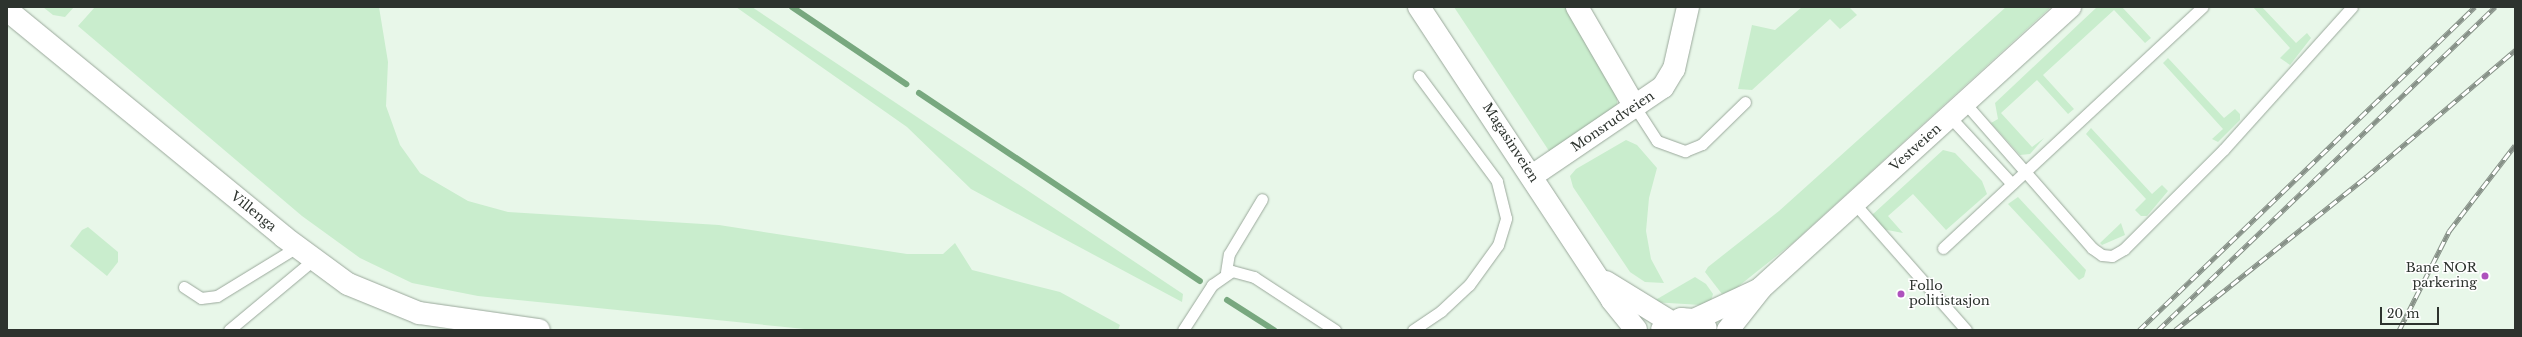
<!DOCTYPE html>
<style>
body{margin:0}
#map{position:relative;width:2522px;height:337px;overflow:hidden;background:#e8f7e9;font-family:"Libre Baskerville",serif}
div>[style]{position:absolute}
.green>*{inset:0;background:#c9edcd}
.stream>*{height:6px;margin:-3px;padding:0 3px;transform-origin:3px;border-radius:3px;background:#78a87f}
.roads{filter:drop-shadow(0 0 1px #9aa89b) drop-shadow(0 0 1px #9aa89b)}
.lane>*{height:11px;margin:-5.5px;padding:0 5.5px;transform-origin:5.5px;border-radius:5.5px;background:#fff}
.street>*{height:22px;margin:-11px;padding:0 11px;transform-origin:11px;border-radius:11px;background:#fff}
.secondary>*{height:22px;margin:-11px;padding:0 11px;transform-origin:11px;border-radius:11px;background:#fff}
.rail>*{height:4.5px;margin-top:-2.25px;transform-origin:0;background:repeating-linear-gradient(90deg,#fff 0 9px,#869087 0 18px);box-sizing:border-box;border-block:1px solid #869087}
.dots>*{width:11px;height:11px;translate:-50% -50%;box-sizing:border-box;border:2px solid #fff;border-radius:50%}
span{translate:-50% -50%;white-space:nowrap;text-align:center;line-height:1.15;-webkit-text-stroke:3px #fff;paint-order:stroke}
.street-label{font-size:13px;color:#2d332e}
.poi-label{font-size:13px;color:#2d332e}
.right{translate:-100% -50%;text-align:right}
.left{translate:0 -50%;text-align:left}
.frame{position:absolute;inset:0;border:8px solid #2d332e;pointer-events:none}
.scale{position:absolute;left:2380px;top:307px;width:59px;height:18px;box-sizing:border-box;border:2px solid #2d332e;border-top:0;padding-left:5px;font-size:12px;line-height:14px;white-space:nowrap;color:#2d332e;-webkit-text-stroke:3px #fff;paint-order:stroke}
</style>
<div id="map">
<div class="green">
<i style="clip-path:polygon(43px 7px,65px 8px,74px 7px,65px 17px,53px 15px)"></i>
<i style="clip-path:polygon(95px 7px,379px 7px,388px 62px,386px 106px,400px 145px,420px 173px,468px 201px,508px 212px,719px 225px,907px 254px,943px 254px,955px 243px,972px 270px,1060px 292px,1120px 325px,1118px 330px,815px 330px,478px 296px,412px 283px,360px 258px,302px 216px,78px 26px)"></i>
<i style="clip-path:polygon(736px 7px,752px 7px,1183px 294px,1182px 302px,971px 189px,907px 127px)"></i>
<i style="clip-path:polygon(1454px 7px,1568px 7px,1617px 96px,1617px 105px,1551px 154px)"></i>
<i style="clip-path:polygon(1802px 7px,1849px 7px,1857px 15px,1840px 29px,1830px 19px,1752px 90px,1738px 89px,1752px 25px,1775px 30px)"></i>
<i style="clip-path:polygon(2006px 7px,2051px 7px,1794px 242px,1735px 289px,1722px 294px,1705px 272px,1708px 267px,1779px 211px)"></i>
<i style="clip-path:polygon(2097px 7px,2122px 7px,2151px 38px,2145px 43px,2114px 10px,2043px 75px,2074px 109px,2068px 114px,2037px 80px,2001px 113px,2032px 147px,2044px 138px,2030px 154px,2020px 155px,1991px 123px,1998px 119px,1995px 103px)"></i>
<i style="clip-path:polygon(2253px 7px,2262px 7px,2296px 43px,2307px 33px,2311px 38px,2290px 65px,2280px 58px,2290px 48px)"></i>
<i style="clip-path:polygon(2168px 58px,2224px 118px,2235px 109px,2240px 114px,2240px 120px,2218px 142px,2212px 139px,2223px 129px,2163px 63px)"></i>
<i style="clip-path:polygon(2091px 128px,2152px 194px,2162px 185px,2168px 191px,2147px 216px,2141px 216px,2135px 210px,2146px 199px,2086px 134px)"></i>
<i style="clip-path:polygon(1626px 140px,1637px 145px,1657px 168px,1649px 198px,1646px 231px,1651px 259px,1664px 283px,1645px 282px,1630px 272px,1573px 187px,1570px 176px,1576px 169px)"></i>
<i style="clip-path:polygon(1943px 150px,1955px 153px,1982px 181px,1987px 194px,1946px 230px,1913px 194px,1888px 216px,1903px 233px,1882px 229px,1872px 215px)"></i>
<i style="clip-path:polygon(2018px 197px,2086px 270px,2084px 277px,2079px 280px,2074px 275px,2008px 204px)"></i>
<i style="clip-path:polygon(2121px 223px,2125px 235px,2102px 245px,2100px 243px)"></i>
<i style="clip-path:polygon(88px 227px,118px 252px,118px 262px,107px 276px,70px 246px,82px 230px)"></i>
<i style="clip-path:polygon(1695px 277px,1706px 284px,1713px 294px,1711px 301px,1701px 305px,1652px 302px)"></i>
</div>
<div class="stream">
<i style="left:792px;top:7px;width:138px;rotate:34deg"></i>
<i style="left:919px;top:93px;width:338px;rotate:33.8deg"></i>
<i style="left:1227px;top:300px;width:56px;rotate:32.6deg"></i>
</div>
<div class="roads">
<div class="lane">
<i style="left:1965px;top:103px;width:193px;rotate:48.8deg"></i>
<i style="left:2092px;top:248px;width:12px;rotate:35deg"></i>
<i style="left:2102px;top:255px;width:10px;rotate:6deg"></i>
<i style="left:2112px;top:256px;width:14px;rotate:-30deg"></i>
<i style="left:2124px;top:249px;width:141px;rotate:-45deg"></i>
<i style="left:2224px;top:149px;width:191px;rotate:-48deg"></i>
<i style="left:1635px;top:107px;width:40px;rotate:57.1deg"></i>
<i style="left:1657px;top:141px;width:30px;rotate:20deg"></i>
<i style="left:1685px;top:151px;width:18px;rotate:-22deg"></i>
<i style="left:1702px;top:144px;width:60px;rotate:-44.3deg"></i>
<i style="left:1950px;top:117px;width:91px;rotate:47.2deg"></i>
<i style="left:1855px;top:204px;width:168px;rotate:48.6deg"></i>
<i style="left:1943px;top:248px;width:354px;rotate:-42.9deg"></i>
<i style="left:1226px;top:272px;width:18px;rotate:-81deg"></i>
<i style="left:1229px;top:254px;width:64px;rotate:-59deg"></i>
<i style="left:184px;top:287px;width:20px;rotate:33deg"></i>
<i style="left:201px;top:298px;width:16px;rotate:-7deg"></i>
<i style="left:217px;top:296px;width:94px;rotate:-31.5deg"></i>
<i style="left:229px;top:330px;width:109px;rotate:-39.8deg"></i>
<i style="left:1183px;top:330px;width:54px;rotate:-57.2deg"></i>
<i style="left:1212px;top:285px;width:24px;rotate:-35deg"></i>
<i style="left:1232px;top:271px;width:23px;rotate:15deg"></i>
<i style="left:1254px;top:277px;width:97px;rotate:33.2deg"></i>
<i style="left:1413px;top:330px;width:34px;rotate:-34deg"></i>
<i style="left:1441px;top:311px;width:38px;rotate:-43deg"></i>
<i style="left:1469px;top:285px;width:49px;rotate:-54.1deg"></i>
<i style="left:1498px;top:245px;width:28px;rotate:-73deg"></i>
<i style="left:1506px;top:218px;width:38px;rotate:-104deg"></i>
<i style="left:1497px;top:181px;width:131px;rotate:-126.6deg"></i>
</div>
<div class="street">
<i style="left:1419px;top:7px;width:351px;rotate:56.6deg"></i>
<i style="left:1612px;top:300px;width:38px;rotate:51deg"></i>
<i style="left:1577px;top:7px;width:116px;rotate:59.9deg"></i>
<i style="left:7px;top:10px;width:358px;rotate:39.3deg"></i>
<i style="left:284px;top:237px;width:79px;rotate:36.3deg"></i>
<i style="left:348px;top:284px;width:77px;rotate:22.2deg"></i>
<i style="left:419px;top:313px;width:121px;rotate:8.1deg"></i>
<i style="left:1532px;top:176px;width:158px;rotate:-34.2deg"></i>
<i style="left:1663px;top:87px;width:21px;rotate:-59deg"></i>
<i style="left:1674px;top:69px;width:64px;rotate:-77.3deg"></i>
<i style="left:1606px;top:282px;width:76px;rotate:31.6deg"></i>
</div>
<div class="secondary">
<i style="left:1694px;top:320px;width:71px;rotate:-25.1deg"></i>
<i style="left:1662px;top:330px;width:22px;rotate:-30deg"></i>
<i style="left:1681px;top:319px;width:13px;rotate:4deg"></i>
<i style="left:1694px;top:320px;width:14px;rotate:34deg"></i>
<i style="left:1728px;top:330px;width:53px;rotate:-51.8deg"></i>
<i style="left:1761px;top:288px;width:418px;rotate:-42.3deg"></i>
</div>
</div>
<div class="rail">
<i style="left:2139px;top:330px;width:466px;rotate:-43.9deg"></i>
<i style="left:2158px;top:330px;width:467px;rotate:-43.8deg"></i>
<i style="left:2175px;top:330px;width:245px;rotate:-38.7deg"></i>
<i style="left:2366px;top:177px;width:196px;rotate:-40.4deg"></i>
<i style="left:2399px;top:330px;width:111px;rotate:-63.2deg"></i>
<i style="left:2449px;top:231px;width:108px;rotate:-52.5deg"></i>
</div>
<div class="dots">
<i style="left:2485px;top:276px;background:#ae52bd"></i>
<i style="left:1901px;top:294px;background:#ae52bd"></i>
</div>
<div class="street-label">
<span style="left:1613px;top:122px;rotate:-34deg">Monsrudveien</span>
<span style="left:1510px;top:143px;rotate:57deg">Magasinveien</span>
<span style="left:1916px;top:148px;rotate:-42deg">Vestveien</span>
<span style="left:253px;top:212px;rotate:39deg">Villenga</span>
</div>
<div class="poi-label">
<span class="right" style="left:2477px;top:276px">Bane NOR<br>parkering</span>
<span class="left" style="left:1909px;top:294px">Follo<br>politistasjon</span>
</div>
<div class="frame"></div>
<div class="scale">20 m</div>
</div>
